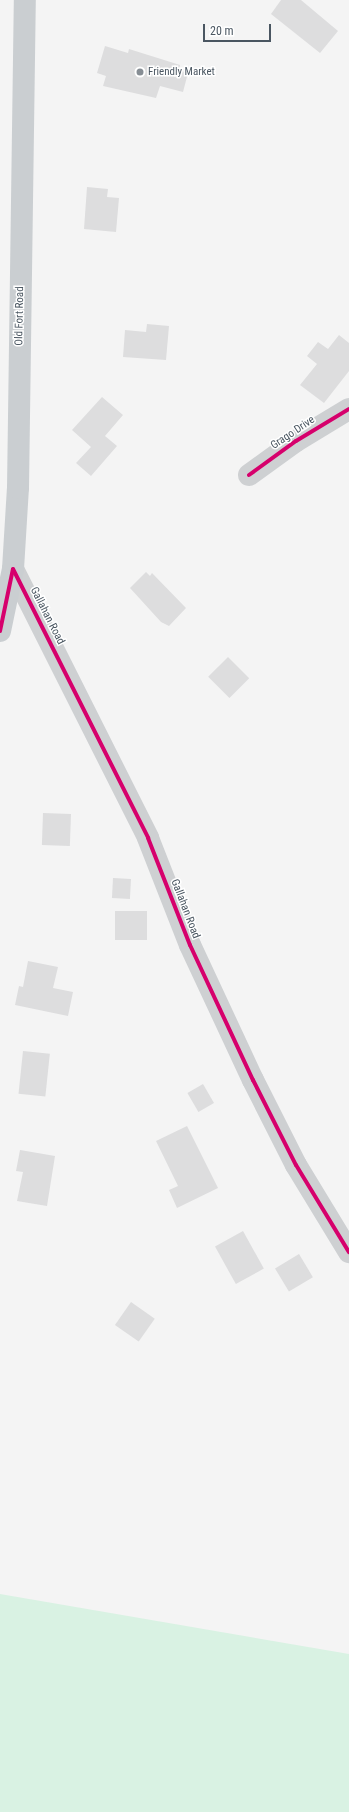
<!DOCTYPE html>
<style>
body{margin:0}
#map{position:relative;width:349px;height:1812px;overflow:hidden;background:#f4f4f4;font-family:"Roboto Condensed",sans-serif}
div>[style]{position:absolute}
.green>*{inset:0;background:#d9f2e3}
.building>*{inset:0;background:#ddddde;transform-origin:0 0}
.minor>*{height:22px;margin:-11px;padding:0 11px;transform-origin:11px;border-radius:11px;background:#ced0d2}
.major>*{height:22px;margin:-11px;padding:0 11px;transform-origin:11px;border-radius:11px;background:#caced1}
.cycleway>*{height:4px;margin:-2px;padding:0 2px;transform-origin:2px;border-radius:2px;background:#d6006c}
.dots>*{width:11px;height:11px;translate:-50% -50%;box-sizing:border-box;border:2px solid #fff;border-radius:50%}
span{translate:-50% -50%;white-space:nowrap;text-align:center;line-height:1.15;-webkit-text-stroke:3px #fff;paint-order:stroke}
.poi-label{font-size:11px;color:#4a5661}
.left{translate:0 -50%;text-align:left}
.street-label{font-size:11px;color:#4a5661}
.scale{position:absolute;left:203px;top:24px;width:68px;height:18px;box-sizing:border-box;border:2px solid #4a5661;border-top:0;padding-left:5px;font-size:12px;line-height:14px;white-space:nowrap;color:#4a5661;-webkit-text-stroke:3px #fff;paint-order:stroke}
</style>
<div id="map">
<div class="green">
<i style="clip-path:polygon(0 1594px,349px 1654px,349px 1812px,0 1812px)"></i>
</div>
<div class="building">
<i style="clip-path:polygon(281px 0,301px 0,338px 31px,320px 53px,271px 14px)"></i>
<i style="clip-path:polygon(105px 46px,128px 53px,129px 49px,180px 65px,179px 70px,188px 73px,183px 92px,160px 86px,156px 98px,103px 86px,106px 76px,97px 73px)"></i>
<i style="clip-path:polygon(87px 187px,108px 189px,107px 197px,119px 198px,116px 232px,84px 229px)"></i>
<i style="clip-path:polygon(147px 324px,169px 326px,166px 360px,123px 357px,125px 330px,146px 332px)"></i>
<i style="clip-path:polygon(339px 335px,349px 343px,349px 371px,324px 403px,300px 385px,317px 364px,307px 356px,318px 342px,328px 349px)"></i>
<i style="clip-path:polygon(102px 397px,123px 415px,105px 436px,117px 446px,91px 476px,76px 463px,91px 447px,72px 430px)"></i>
<i style="clip-path:polygon(146px 572px,150px 576px,152px 573px,186px 608px,169px 626px,161px 622px,130px 588px)"></i>
<i style="left:228px;top:657px;width:30px;height:28px;rotate:45deg"></i>
<i style="left:43px;top:813px;width:28px;height:32px;rotate:2deg"></i>
<i style="left:113px;top:878px;width:18px;height:20px;rotate:3deg"></i>
<i style="left:115px;top:911px;width:32px;height:29px"></i>
<i style="clip-path:polygon(28px 961px,58px 967px,53px 988px,73px 992px,68px 1016px,15px 1005px,19px 986px,23px 987px)"></i>
<i style="left:23px;top:1051px;width:27px;height:43px;rotate:6deg"></i>
<i style="left:203px;top:1084px;width:22px;height:18px;rotate:60deg"></i>
<i style="clip-path:polygon(187px 1126px,218px 1188px,177px 1208px,169px 1190px,178px 1186px,156px 1141px)"></i>
<i style="clip-path:polygon(20px 1150px,55px 1156px,47px 1206px,17px 1201px,23px 1172px,16px 1171px)"></i>
<i style="left:243px;top:1231px;width:43px;height:32px;rotate:61deg"></i>
<i style="left:299px;top:1254px;width:27px;height:28px;rotate:59deg"></i>
<i style="left:131px;top:1302px;width:29px;height:28px;rotate:35deg"></i>
</div>
<div class="minor">
<i style="left:249px;top:475px;width:58px;rotate:-35.9deg"></i>
<i style="left:296px;top:441px;width:62px;rotate:-31.1deg"></i>
<i style="left:13px;top:569px;width:301px;rotate:63.3deg"></i>
<i style="left:148px;top:838px;width:115px;rotate:68.6deg"></i>
<i style="left:190px;top:945px;width:149px;rotate:65deg"></i>
<i style="left:253px;top:1080px;width:95px;rotate:63.2deg"></i>
<i style="left:296px;top:1165px;width:102px;rotate:58.7deg"></i>
</div>
<div class="major">
<i style="left:0;top:631px;width:63px;rotate:-78.2deg"></i>
<i style="left:13px;top:569px;width:81px;rotate:-86.5deg"></i>
<i style="left:18px;top:488px;width:488px;rotate:-89.2deg"></i>
</div>
<div class="cycleway">
<i style="left:249px;top:475px;width:58px;rotate:-35.9deg"></i>
<i style="left:296px;top:441px;width:62px;rotate:-31.1deg"></i>
<i style="left:13px;top:569px;width:301px;rotate:63.3deg"></i>
<i style="left:148px;top:838px;width:115px;rotate:68.6deg"></i>
<i style="left:190px;top:945px;width:149px;rotate:65deg"></i>
<i style="left:253px;top:1080px;width:95px;rotate:63.2deg"></i>
<i style="left:296px;top:1165px;width:102px;rotate:58.7deg"></i>
<i style="left:0;top:631px;width:63px;rotate:-78.2deg"></i>
</div>
<div class="dots">
<i style="left:140px;top:72px;background:#868d94"></i>
</div>
<div class="poi-label">
<span class="left" style="left:148px;top:72px">Friendly Market</span>
</div>
<div class="street-label">
<span style="left:20px;top:316px;rotate:-89deg">Old Fort Road</span>
<span style="left:293px;top:433px;rotate:-34deg">Grago Drive</span>
<span style="left:47px;top:616px;rotate:63deg">Gallahan Road</span>
<span style="left:185px;top:909px;rotate:69deg">Gallahan Road</span>
</div>
<div class="scale">20 m</div>
</div>
